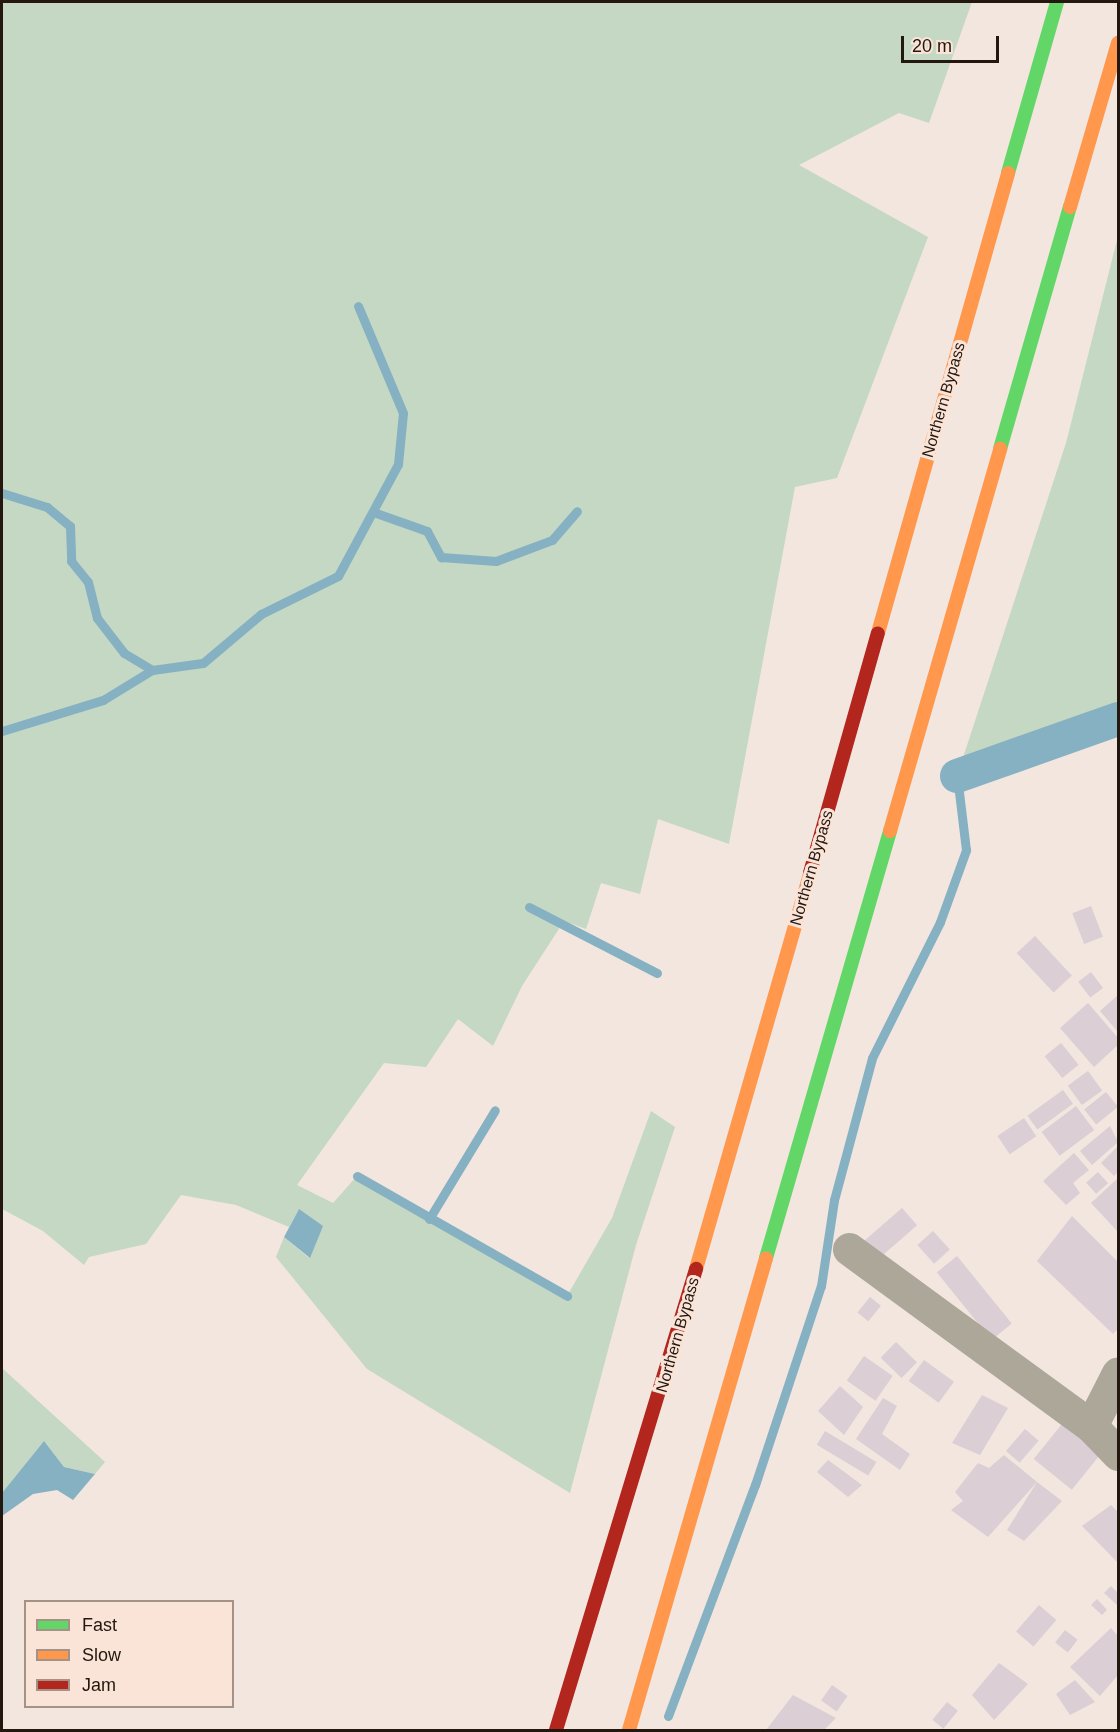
<!DOCTYPE html>
<style>
body{margin:0}
#map{position:relative;width:1120px;height:1732px;overflow:hidden;background:#f2e6df;font-family:Arial,sans-serif}
div>[style]{position:absolute}
.green>*{inset:0;background:#c4d8c4}
.water>*{inset:0;background:#85b1c2}
.stream>*{height:9px;margin:-4.5px;padding:0 4.5px;transform-origin:4.5px;border-radius:4.5px;background:#85b1c2}
.canal>*{height:34px;margin:-17px;padding:0 17px;transform-origin:17px;border-radius:17px;background:#85b1c2}
.building>*{inset:0;background:#dbced5;transform-origin:0 0}
.street>*{height:33px;margin:-16.5px;padding:0 16.5px;transform-origin:16.5px;border-radius:16.5px;background:#aca799}
.fast>*{height:14px;margin:-7px;padding:0 7px;transform-origin:7px;border-radius:7px;background:#63d668}
.slow>*{height:14px;margin:-7px;padding:0 7px;transform-origin:7px;border-radius:7px;background:#ff974d}
.jam>*{height:14px;margin:-7px;padding:0 7px;transform-origin:7px;border-radius:7px;background:#b3261e}
span{translate:-50% -50%;white-space:nowrap;text-align:center;line-height:1.15;-webkit-text-stroke:6px #fae4d7;paint-order:stroke}
.street-label{font-size:16px;color:#23170f}
.frame{position:absolute;inset:0;border:3px solid #23170f;pointer-events:none}
.legend{position:absolute;left:24px;top:1600px;width:210px;height:108px;box-sizing:border-box;background:#fae4d7;border:2px solid #a49287;margin:0;padding:8px 10px;list-style:none;font-size:18px;color:#23170f}
.legend li{display:flex;align-items:center;gap:12px;height:30px}
.legend b{width:30px;border:2px solid #a49287}
.scale{position:absolute;left:901px;top:36px;width:98px;height:27px;box-sizing:border-box;border:3px solid #23170f;border-top:0;padding-left:8px;font-size:18px;line-height:21px;white-space:nowrap;color:#23170f;-webkit-text-stroke:4px #fae4d7;paint-order:stroke}
</style>
<div id="map">
<div class="green">
<i style="clip-path:polygon(2px 2px,972px 2px,929px 123px,899px 113px,799px 165px,928px 237px,837px 478px,795px 487px,729px 844px,658px 819px,640px 894px,601px 883px,586px 929px,564px 921px,522px 986px,493px 1046px,458px 1019px,426px 1067px,384px 1063px,297px 1185px,333px 1203px,357px 1176px,567px 1296px,612px 1218px,651px 1111px,675px 1127px,636px 1245px,570px 1493px,367px 1369px,276px 1257px,284px 1237px,309px 1258px,299px 1209px,289px 1227px,236px 1205px,181px 1195px,146px 1244px,89px 1257px,84px 1265px,43px 1231px,2px 1209px)"></i>
<i style="clip-path:polygon(1118px 236px,1118px 711px,957px 776px,1066px 443px)"></i>
<i style="clip-path:polygon(2px 1368px,105px 1462px,95px 1474px,64px 1467px,44px 1441px,2px 1493px)"></i>
</div>
<div class="water">
<i style="clip-path:polygon(299px 1209px,323px 1226px,310px 1258px,284px 1237px)"></i>
<i style="clip-path:polygon(44px 1441px,64px 1467px,95px 1474px,73px 1500px,57px 1490px,33px 1494px,2px 1516px,2px 1493px)"></i>
</div>
<div class="stream">
<i style="left:2px;top:493px;width:47px;rotate:17.3deg"></i>
<i style="left:47px;top:507px;width:30px;rotate:40deg"></i>
<i style="left:70px;top:526px;width:35px;rotate:88deg"></i>
<i style="left:71px;top:561px;width:27px;rotate:51deg"></i>
<i style="left:88px;top:582px;width:37px;rotate:76deg"></i>
<i style="left:97px;top:618px;width:44px;rotate:52.4deg"></i>
<i style="left:124px;top:653px;width:33px;rotate:31deg"></i>
<i style="left:376px;top:513px;width:54px;rotate:19.4deg"></i>
<i style="left:427px;top:531px;width:30px;rotate:62deg"></i>
<i style="left:441px;top:557px;width:55px;rotate:4.2deg"></i>
<i style="left:496px;top:561px;width:60px;rotate:-20.6deg"></i>
<i style="left:552px;top:540px;width:38px;rotate:-49deg"></i>
<i style="left:2px;top:731px;width:106px;rotate:-17.1deg"></i>
<i style="left:103px;top:700px;width:57px;rotate:-31.5deg"></i>
<i style="left:152px;top:670px;width:51px;rotate:-7.8deg"></i>
<i style="left:203px;top:663px;width:76px;rotate:-40.2deg"></i>
<i style="left:261px;top:614px;width:86px;rotate:-26.3deg"></i>
<i style="left:338px;top:576px;width:127px;rotate:-61.8deg"></i>
<i style="left:398px;top:464px;width:51px;rotate:-84.4deg"></i>
<i style="left:403px;top:413px;width:116px;rotate:-112.8deg"></i>
<i style="left:529px;top:907px;width:144px;rotate:27.3deg"></i>
<i style="left:357px;top:1176px;width:242px;rotate:29.7deg"></i>
<i style="left:429px;top:1219px;width:127px;rotate:-58.8deg"></i>
<i style="left:668px;top:1716px;width:247px;rotate:-69.4deg"></i>
<i style="left:755px;top:1485px;width:210px;rotate:-71.7deg"></i>
<i style="left:821px;top:1286px;width:87px;rotate:-81.4deg"></i>
<i style="left:834px;top:1200px;width:147px;rotate:-75deg"></i>
<i style="left:872px;top:1058px;width:152px;rotate:-63.4deg"></i>
<i style="left:940px;top:922px;width:77px;rotate:-70.1deg"></i>
<i style="left:966px;top:850px;width:75px;rotate:-96.9deg"></i>
</div>
<div class="canal">
<i style="left:957px;top:776px;width:171px;rotate:-19.5deg"></i>
</div>
<div class="building">
<i style="left:1091px;top:906px;width:33px;height:20px;rotate:69deg"></i>
<i style="left:1035px;top:936px;width:54px;height:25px;rotate:47deg"></i>
<i style="left:1091px;top:972px;width:20px;height:16px;rotate:53deg"></i>
<i style="clip-path:polygon(1118px 995px,1118px 1032px,1100px 1011px)"></i>
<i style="clip-path:polygon(1088px 1003px,1118px 1038px,1118px 1045px,1094px 1067px,1060px 1028px)"></i>
<i style="left:1061px;top:1043px;width:28px;height:21px;rotate:51deg"></i>
<i style="left:1088px;top:1071px;width:24px;height:25px;rotate:54deg"></i>
<i style="left:1063px;top:1090px;width:17px;height:44px;rotate:54deg"></i>
<i style="left:1106px;top:1092px;width:19px;height:28px;rotate:51deg"></i>
<i style="left:1076px;top:1106px;width:30px;height:43px;rotate:53deg"></i>
<i style="left:1024px;top:1118px;width:22px;height:32px;rotate:56deg"></i>
<i style="clip-path:polygon(1110px 1126px,1118px 1142px,1092px 1165px,1080px 1151px)"></i>
<i style="clip-path:polygon(1118px 1146px,1118px 1172px,1114px 1176px,1101px 1163px)"></i>
<i style="clip-path:polygon(1074px 1153px,1089px 1170px,1073px 1183px,1080px 1193px,1066px 1205px,1043px 1181px)"></i>
<i style="left:1098px;top:1172px;width:15px;height:16px;rotate:48deg"></i>
<i style="clip-path:polygon(1118px 1178px,1118px 1232px,1091px 1203px)"></i>
<i style="left:902px;top:1208px;width:23px;height:51px;rotate:49deg"></i>
<i style="clip-path:polygon(1072px 1216px,1118px 1262px,1118px 1329px,1113px 1334px,1037px 1261px)"></i>
<i style="left:933px;top:1231px;width:25px;height:21px;rotate:48deg"></i>
<i style="left:957px;top:1256px;width:87px;height:26px;rotate:51deg"></i>
<i style="left:870px;top:1297px;width:14px;height:20px;rotate:39deg"></i>
<i style="left:896px;top:1342px;width:29px;height:22px;rotate:44deg"></i>
<i style="left:864px;top:1356px;width:35px;height:30px;rotate:35deg"></i>
<i style="left:924px;top:1360px;width:37px;height:26px;rotate:36deg"></i>
<i style="clip-path:polygon(840px 1386px,863px 1407px,844px 1435px,818px 1411px)"></i>
<i style="clip-path:polygon(982px 1395px,1008px 1408px,980px 1455px,952px 1443px)"></i>
<i style="clip-path:polygon(883px 1398px,897px 1406px,882px 1434px,910px 1454px,900px 1470px,856px 1439px)"></i>
<i style="left:1062px;top:1424px;width:49px;height:45px;rotate:39deg"></i>
<i style="left:1025px;top:1429px;width:18px;height:29px;rotate:41deg"></i>
<i style="left:825px;top:1431px;width:60px;height:16px;rotate:31deg"></i>
<i style="clip-path:polygon(1004px 1455px,1037px 1482px,988px 1537px,951px 1510px,963px 1501px,955px 1492px,978px 1463px,989px 1468px)"></i>
<i style="clip-path:polygon(828px 1460px,862px 1485px,848px 1497px,817px 1472px)"></i>
<i style="clip-path:polygon(1037px 1482px,1062px 1501px,1024px 1541px,1007px 1530px)"></i>
<i style="clip-path:polygon(1111px 1505px,1118px 1512px,1118px 1563px,1082px 1526px)"></i>
<i style="clip-path:polygon(1111px 1586px,1118px 1593px,1117px 1605px,1104px 1593px)"></i>
<i style="clip-path:polygon(1097px 1599px,1107px 1610px,1102px 1615px,1091px 1605px)"></i>
<i style="left:1039px;top:1605px;width:23px;height:35px;rotate:41deg"></i>
<i style="clip-path:polygon(1111px 1628px,1118px 1636px,1118px 1675px,1100px 1696px,1070px 1667px)"></i>
<i style="left:1065px;top:1630px;width:16px;height:16px;rotate:38deg"></i>
<i style="clip-path:polygon(999px 1663px,1028px 1684px,994px 1720px,972px 1695px)"></i>
<i style="clip-path:polygon(1075px 1680px,1095px 1702px,1070px 1715px,1056px 1694px)"></i>
<i style="left:832px;top:1685px;width:19px;height:19px;rotate:35deg"></i>
<i style="clip-path:polygon(793px 1695px,836px 1718px,824px 1730px,766px 1730px)"></i>
<i style="left:947px;top:1702px;width:14px;height:23px;rotate:39deg"></i>
</div>
<div class="street">
<i style="left:849px;top:1249px;width:300px;rotate:36.2deg"></i>
<i style="left:1091px;top:1426px;width:39px;rotate:46deg"></i>
<i style="left:1091px;top:1426px;width:59px;rotate:-63deg"></i>
</div>
<div class="fast">
<i style="left:1008px;top:173px;width:178px;rotate:-74deg"></i>
<i style="left:1000px;top:449px;width:252px;rotate:-73.9deg"></i>
<i style="left:766px;top:1258px;width:445px;rotate:-73.8deg"></i>
</div>
<div class="slow">
<i style="left:1070px;top:207px;width:171px;rotate:-73.7deg"></i>
<i style="left:878px;top:633px;width:478px;rotate:-74.2deg"></i>
<i style="left:890px;top:831px;width:398px;rotate:-73.9deg"></i>
<i style="left:696px;top:1269px;width:412px;rotate:-73.9deg"></i>
<i style="left:629px;top:1730px;width:491px;rotate:-73.8deg"></i>
</div>
<div class="jam">
<i style="left:810px;top:873px;width:249px;rotate:-74.2deg"></i>
<i style="left:556px;top:1730px;width:482px;rotate:-73.1deg"></i>
</div>
<div class="street-label">
<span style="left:944px;top:400px;rotate:-74deg">Northern Bypass</span>
<span style="left:812px;top:868px;rotate:-74deg">Northern Bypass</span>
<span style="left:678px;top:1335px;rotate:-74deg">Northern Bypass</span>
</div>
<div class="frame"></div>
<ul class="legend">
<li><b style="height:8px;background:#63d668"></b>Fast</li>
<li><b style="height:8px;background:#ff974d"></b>Slow</li>
<li><b style="height:8px;background:#b3261e"></b>Jam</li>
</ul>
<div class="scale">20 m</div>
</div>
